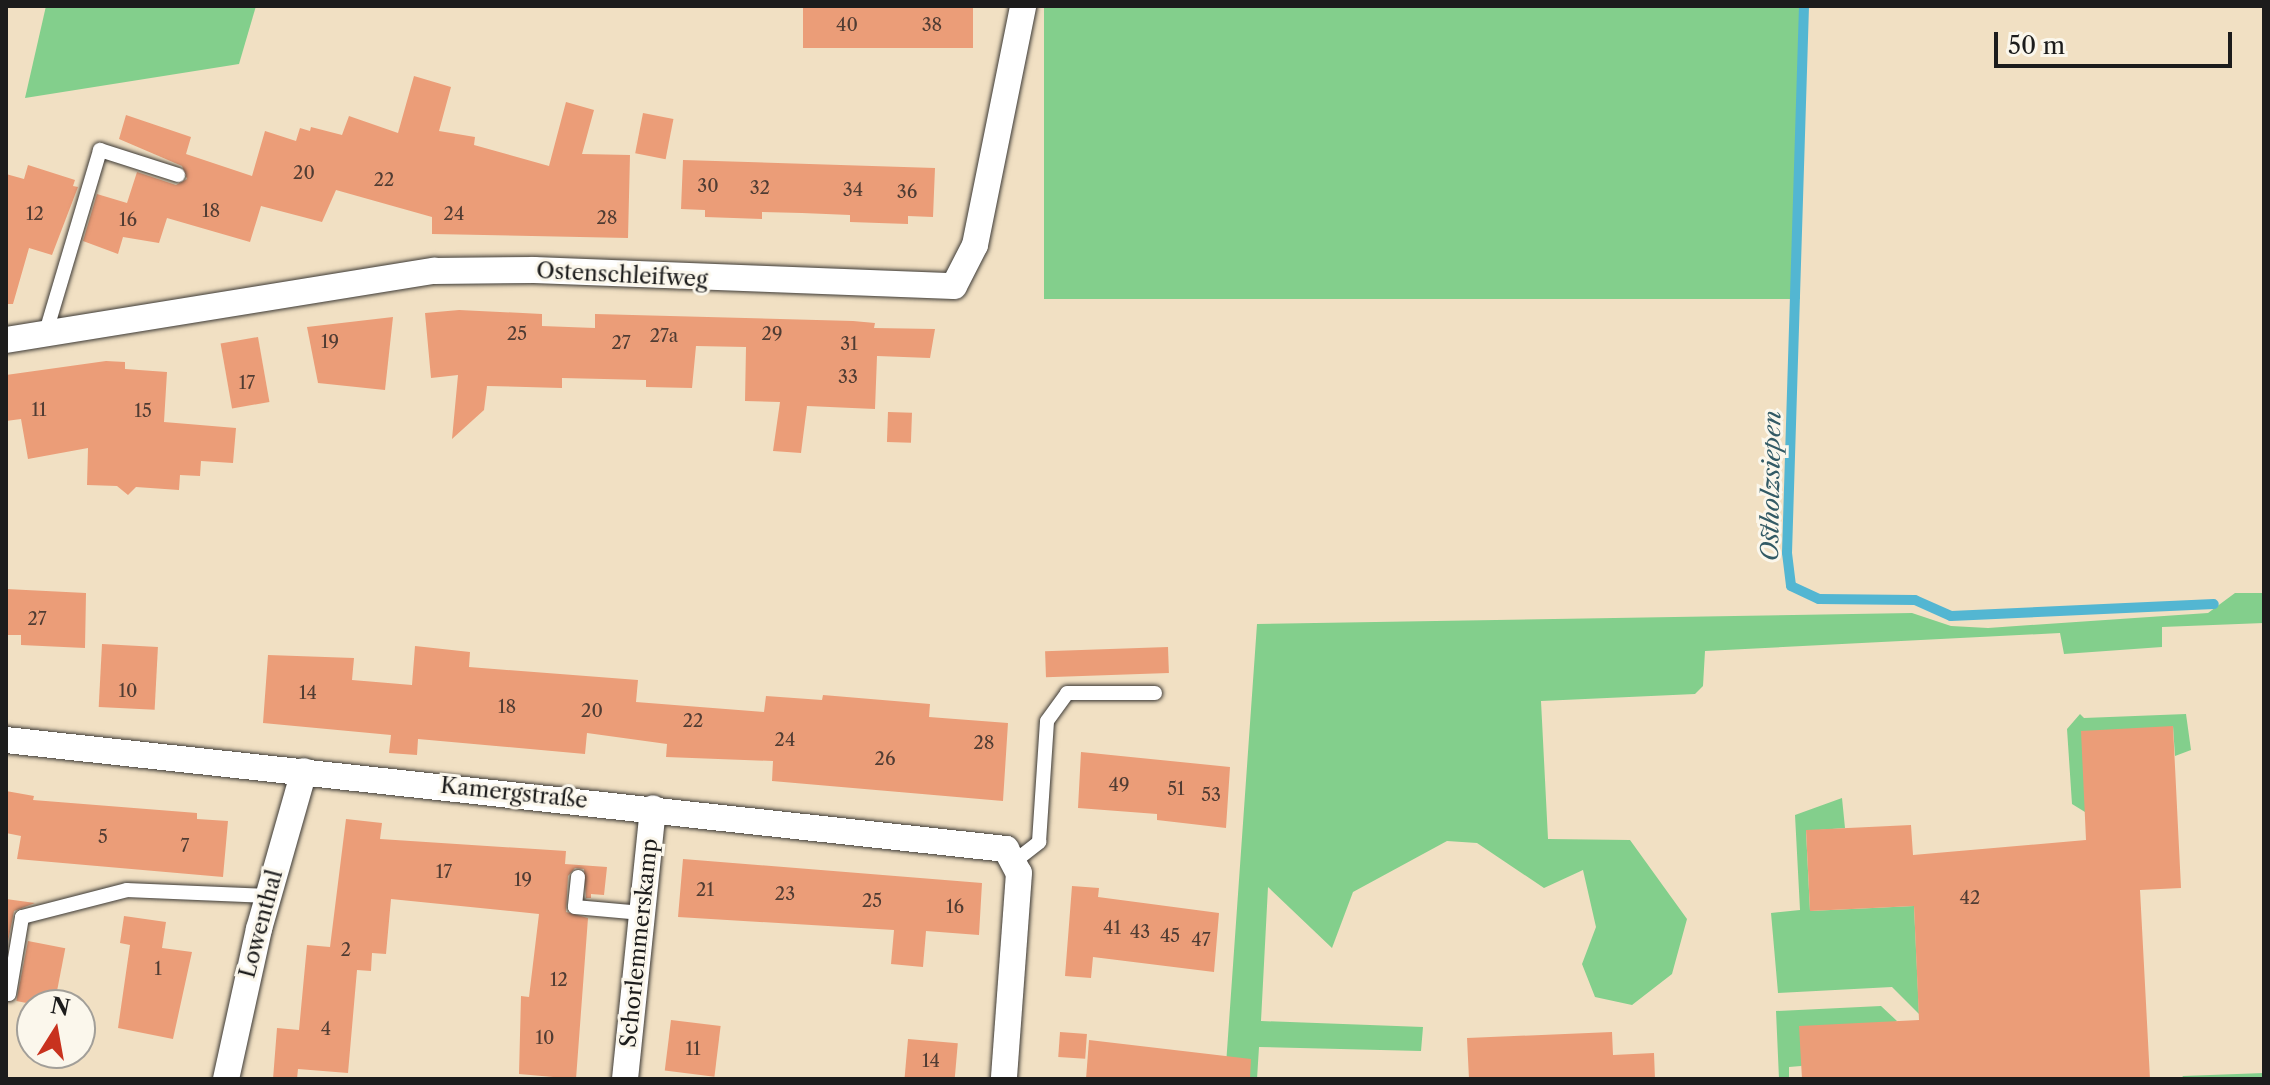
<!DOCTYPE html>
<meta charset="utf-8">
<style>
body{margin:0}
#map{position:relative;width:2270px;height:1085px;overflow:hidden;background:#f1e0c3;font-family:"Libre Caslon Text",serif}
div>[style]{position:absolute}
.green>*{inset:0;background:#83cf8c;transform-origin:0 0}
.stream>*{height:10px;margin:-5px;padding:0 5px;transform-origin:5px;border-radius:5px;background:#53b6d2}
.building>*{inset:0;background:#eb9d78;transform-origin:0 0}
.roads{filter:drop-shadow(0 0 2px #3c3935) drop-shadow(0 0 2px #3c3935)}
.lane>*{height:14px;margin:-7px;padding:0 7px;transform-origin:7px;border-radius:7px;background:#fff}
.street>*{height:26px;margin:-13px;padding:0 13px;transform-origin:13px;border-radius:13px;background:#fff}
span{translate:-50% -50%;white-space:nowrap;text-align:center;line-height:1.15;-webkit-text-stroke:6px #fbf7ec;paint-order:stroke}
.number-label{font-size:18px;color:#503c33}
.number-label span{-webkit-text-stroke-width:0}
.street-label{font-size:22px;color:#1c1c1c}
.water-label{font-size:24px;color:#325a65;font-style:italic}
.frame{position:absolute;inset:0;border:8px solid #1c1c1c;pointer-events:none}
.north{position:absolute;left:16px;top:989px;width:80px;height:80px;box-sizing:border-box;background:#fbf7ec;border:2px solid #a29f99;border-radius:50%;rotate:11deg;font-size:22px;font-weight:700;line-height:32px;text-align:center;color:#1c1c1c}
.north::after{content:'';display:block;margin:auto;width:28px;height:36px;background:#c8321e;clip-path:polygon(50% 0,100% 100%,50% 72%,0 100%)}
.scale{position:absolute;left:1994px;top:32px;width:238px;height:36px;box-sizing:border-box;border:4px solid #1c1c1c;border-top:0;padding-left:10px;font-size:24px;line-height:28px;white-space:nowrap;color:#1c1c1c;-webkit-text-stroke:6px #fbf7ec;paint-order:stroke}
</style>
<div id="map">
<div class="green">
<i style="clip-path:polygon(46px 6px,256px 6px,239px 64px,25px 98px)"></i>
<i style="left:1044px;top:6px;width:756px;height:293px"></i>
<i style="clip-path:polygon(2235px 593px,2264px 593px,2264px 623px,2162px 627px,2162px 647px,2064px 654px,2060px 633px,1705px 651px,1703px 686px,1695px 694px,1541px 701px,1548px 839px,1630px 840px,1687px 919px,1672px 974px,1632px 1005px,1595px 997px,1582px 964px,1596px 927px,1583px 870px,1544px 888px,1477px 843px,1447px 841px,1353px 892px,1332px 948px,1268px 887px,1261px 1021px,1423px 1027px,1421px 1051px,1259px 1047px,1257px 1079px,1225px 1079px,1257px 624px,1912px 613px,1951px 626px,1988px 628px,2208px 613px)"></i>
<i style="clip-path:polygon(2080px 714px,2084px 718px,2186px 714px,2191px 750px,2175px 756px,2173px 726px,2085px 812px,2072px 804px,2067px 729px)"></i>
<i style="clip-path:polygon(1842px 798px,1845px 828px,1806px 831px,1810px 911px,1914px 906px,1919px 1014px,1892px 987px,1778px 993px,1771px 913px,1800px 910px,1795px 815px)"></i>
<i style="clip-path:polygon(1881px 1006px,1897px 1021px,1801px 1066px,1789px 1067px,1789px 1079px,1779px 1079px,1776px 1011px)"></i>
<i style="clip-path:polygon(2264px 1073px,2264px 1079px,2181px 1079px,2183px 1076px)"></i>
</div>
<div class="stream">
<i style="left:1804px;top:6px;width:547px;rotate:91.78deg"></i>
<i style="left:1787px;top:553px;width:33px;rotate:83deg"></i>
<i style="left:1791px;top:586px;width:31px;rotate:25deg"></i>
<i style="left:1819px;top:599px;width:96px;rotate:0.6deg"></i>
<i style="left:1915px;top:600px;width:39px;rotate:24deg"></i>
<i style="left:1951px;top:616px;width:263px;rotate:-2.6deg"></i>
</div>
<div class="building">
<i style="left:803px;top:6px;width:170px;height:42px"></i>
<i style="clip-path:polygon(414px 76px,451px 87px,439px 131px,475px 137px,474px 145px,549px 166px,566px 102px,594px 110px,582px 154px,630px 155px,628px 238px,432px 234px,432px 217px,336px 190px,322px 222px,261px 206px,250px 242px,167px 218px,159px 243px,123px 237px,118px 254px,83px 241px,97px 194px,127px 203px,137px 172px,176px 185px,187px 179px,182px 166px,119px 139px,126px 115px,191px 137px,186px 154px,252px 176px,265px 131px,296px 141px,300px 128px,310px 131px,311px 127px,342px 135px,349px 116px,398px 133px)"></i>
<i style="left:643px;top:113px;width:31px;height:41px;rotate:11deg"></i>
<i style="clip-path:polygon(683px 160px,935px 168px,933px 217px,908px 216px,908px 224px,850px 222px,850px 215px,802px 213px,762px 212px,762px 219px,705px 217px,705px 210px,681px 209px)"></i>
<i style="clip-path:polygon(28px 165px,75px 180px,73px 186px,78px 187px,52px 255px,29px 248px,13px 304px,6px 304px,6px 174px,24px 179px)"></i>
<i style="clip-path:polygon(459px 310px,542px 314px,542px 326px,595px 328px,595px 314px,853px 321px,875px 323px,874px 328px,935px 329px,930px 358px,877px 356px,875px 409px,807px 406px,801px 453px,773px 451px,780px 402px,745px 401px,746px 347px,696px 346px,692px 388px,646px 387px,646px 380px,562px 378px,562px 388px,487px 386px,484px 410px,452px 439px,458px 375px,431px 378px,425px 313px)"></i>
<i style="clip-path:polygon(393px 317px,385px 390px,318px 383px,307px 327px)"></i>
<i style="left:258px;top:337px;width:66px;height:38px;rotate:80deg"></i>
<i style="clip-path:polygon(106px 361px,125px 362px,125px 369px,167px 372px,164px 422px,236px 428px,233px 463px,201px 461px,200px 476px,180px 475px,179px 490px,136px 487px,128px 495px,117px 486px,87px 485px,88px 448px,28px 459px,21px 419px,6px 421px,6px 375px)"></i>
<i style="left:888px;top:412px;width:24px;height:30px;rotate:2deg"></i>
<i style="clip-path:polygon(6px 589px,86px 593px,85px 648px,21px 645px,21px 635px,6px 635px)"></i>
<i style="left:102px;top:644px;width:56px;height:63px;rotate:3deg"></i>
<i style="clip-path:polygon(415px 646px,470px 652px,469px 667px,638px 680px,636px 702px,764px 712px,766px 696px,822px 700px,823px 695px,930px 704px,929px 717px,1008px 723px,1003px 801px,772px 781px,773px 761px,666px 757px,667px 744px,587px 733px,585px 754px,418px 739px,417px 755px,389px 753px,391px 735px,263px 723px,268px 655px,354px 658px,352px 680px,412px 685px)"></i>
<i style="left:1168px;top:647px;width:26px;height:123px;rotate:88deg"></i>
<i style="clip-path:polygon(2173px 726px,2181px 888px,2140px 890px,2150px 1079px,1802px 1079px,1799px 1026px,1919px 1020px,1914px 906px,1810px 911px,1806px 830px,1911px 825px,1913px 855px,2086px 840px,2081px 731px)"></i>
<i style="clip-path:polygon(1081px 752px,1230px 767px,1226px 828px,1157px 820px,1157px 814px,1078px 808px)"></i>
<i style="clip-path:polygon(6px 791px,34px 796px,33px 800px,197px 813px,197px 819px,228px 821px,223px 877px,17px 859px,21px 836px,6px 833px)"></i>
<i style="clip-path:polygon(346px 819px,382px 823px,380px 839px,566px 851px,565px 864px,607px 867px,604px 895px,591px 894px,591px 898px,586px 898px,584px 869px,575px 868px,568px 876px,566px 912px,588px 918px,576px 1079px,519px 1074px,521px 996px,529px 997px,539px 914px,391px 899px,386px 954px,372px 953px,371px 971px,357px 970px,348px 1073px,298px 1069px,297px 1079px,273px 1079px,277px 1028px,299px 1030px,307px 945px,330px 947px)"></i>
<i style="clip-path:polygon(683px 859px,982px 883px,979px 935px,926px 931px,923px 967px,891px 964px,894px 930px,678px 917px)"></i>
<i style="clip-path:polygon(1072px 886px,1099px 888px,1098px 897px,1219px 913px,1214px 972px,1093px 957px,1091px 978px,1065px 976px)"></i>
<i style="clip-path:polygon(6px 899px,35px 903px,14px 911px,6px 952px)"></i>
<i style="clip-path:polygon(124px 916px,166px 922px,162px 948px,192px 952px,173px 1039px,118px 1028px,130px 945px,120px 943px)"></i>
<i style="left:28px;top:941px;width:38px;height:61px;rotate:11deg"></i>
<i style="left:671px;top:1020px;width:50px;height:51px;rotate:7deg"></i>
<i style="left:1060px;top:1032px;width:27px;height:25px;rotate:4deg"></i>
<i style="clip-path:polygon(1612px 1032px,1613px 1055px,1654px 1053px,1655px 1079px,1469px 1079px,1467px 1038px)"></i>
<i style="left:908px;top:1039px;width:50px;height:40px;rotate:5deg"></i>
<i style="clip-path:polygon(1089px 1040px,1251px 1059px,1250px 1079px,1086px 1079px)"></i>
</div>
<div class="roads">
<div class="lane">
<i style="left:45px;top:335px;width:193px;rotate:-73.4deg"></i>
<i style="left:100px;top:150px;width:82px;rotate:17.8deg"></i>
<i style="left:1015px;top:861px;width:31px;rotate:-38deg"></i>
<i style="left:1039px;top:842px;width:121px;rotate:-86.2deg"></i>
<i style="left:1047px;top:721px;width:34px;rotate:-54deg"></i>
<i style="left:1067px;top:693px;width:88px"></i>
<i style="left:578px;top:877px;width:30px;rotate:96deg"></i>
<i style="left:575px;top:907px;width:67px;rotate:5.1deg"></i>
<i style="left:9px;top:994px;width:78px;rotate:-80.4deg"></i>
<i style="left:22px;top:917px;width:108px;rotate:-14.4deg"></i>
<i style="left:127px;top:890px;width:141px;rotate:2.4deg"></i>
</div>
<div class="street">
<i style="left:6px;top:340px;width:434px;rotate:-9.2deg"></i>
<i style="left:434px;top:271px;width:100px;rotate:-0.6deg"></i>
<i style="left:534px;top:270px;width:420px;rotate:2.2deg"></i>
<i style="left:954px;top:286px;width:46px;rotate:-62.9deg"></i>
<i style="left:975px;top:245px;width:244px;rotate:-78.6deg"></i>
<i style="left:6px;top:740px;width:1006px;rotate:6.22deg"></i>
<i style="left:1006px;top:849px;width:27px;rotate:62deg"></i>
<i style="left:1019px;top:873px;width:207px;rotate:94.2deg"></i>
<i style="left:226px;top:1079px;width:154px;rotate:-77.6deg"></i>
<i style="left:259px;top:929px;width:164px;rotate:-74.1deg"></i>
<i style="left:625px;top:1079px;width:272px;rotate:-84.1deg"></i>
</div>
</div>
<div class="number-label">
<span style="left:847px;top:25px">40</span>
<span style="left:932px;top:25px">38</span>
<span style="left:304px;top:173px">20</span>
<span style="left:384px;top:180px">22</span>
<span style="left:708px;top:186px">30</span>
<span style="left:760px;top:188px">32</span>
<span style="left:853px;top:190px">34</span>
<span style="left:907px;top:192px">36</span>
<span style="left:211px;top:211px">18</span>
<span style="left:35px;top:214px">12</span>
<span style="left:454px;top:214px">24</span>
<span style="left:607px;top:218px">28</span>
<span style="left:128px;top:220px">16</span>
<span style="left:517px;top:334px">25</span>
<span style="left:772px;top:334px">29</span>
<span style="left:664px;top:336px">27a</span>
<span style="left:330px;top:342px">19</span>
<span style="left:621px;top:343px">27</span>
<span style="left:849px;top:344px">31</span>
<span style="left:848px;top:377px">33</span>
<span style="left:247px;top:383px">17</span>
<span style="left:39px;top:410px">11</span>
<span style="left:143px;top:411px">15</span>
<span style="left:37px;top:619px">27</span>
<span style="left:128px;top:691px">10</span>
<span style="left:308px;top:693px">14</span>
<span style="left:507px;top:707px">18</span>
<span style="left:592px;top:711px">20</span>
<span style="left:693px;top:721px">22</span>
<span style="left:785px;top:740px">24</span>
<span style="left:984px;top:743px">28</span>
<span style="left:885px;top:759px">26</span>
<span style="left:1119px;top:785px">49</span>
<span style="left:1176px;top:789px">51</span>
<span style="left:1211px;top:795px">53</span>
<span style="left:103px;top:837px">5</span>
<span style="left:185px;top:846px">7</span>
<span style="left:444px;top:872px">17</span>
<span style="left:523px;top:880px">19</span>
<span style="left:705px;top:890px">21</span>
<span style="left:785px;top:894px">23</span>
<span style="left:1970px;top:898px">42</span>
<span style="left:872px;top:901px">25</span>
<span style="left:955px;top:907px">16</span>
<span style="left:1112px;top:928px">41</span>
<span style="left:1140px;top:932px">43</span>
<span style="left:1170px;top:936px">45</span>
<span style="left:1201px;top:940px">47</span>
<span style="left:346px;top:950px">2</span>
<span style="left:158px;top:969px">1</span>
<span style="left:559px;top:980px">12</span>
<span style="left:326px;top:1029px">4</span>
<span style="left:545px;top:1038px">10</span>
<span style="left:693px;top:1049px">11</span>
<span style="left:931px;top:1061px">14</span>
</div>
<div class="street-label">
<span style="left:622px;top:275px;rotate:3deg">Ostenschleifweg</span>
<span style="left:514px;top:793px;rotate:6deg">Kamergstraße</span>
<span style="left:261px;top:924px;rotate:-75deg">Lowenthal</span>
<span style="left:639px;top:943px;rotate:-84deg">Schorlemmerskamp</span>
</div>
<div class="water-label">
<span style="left:1771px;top:486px;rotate:-89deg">Ostholzsiepen</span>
</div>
<div class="frame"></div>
<div class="north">N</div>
<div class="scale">50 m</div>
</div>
